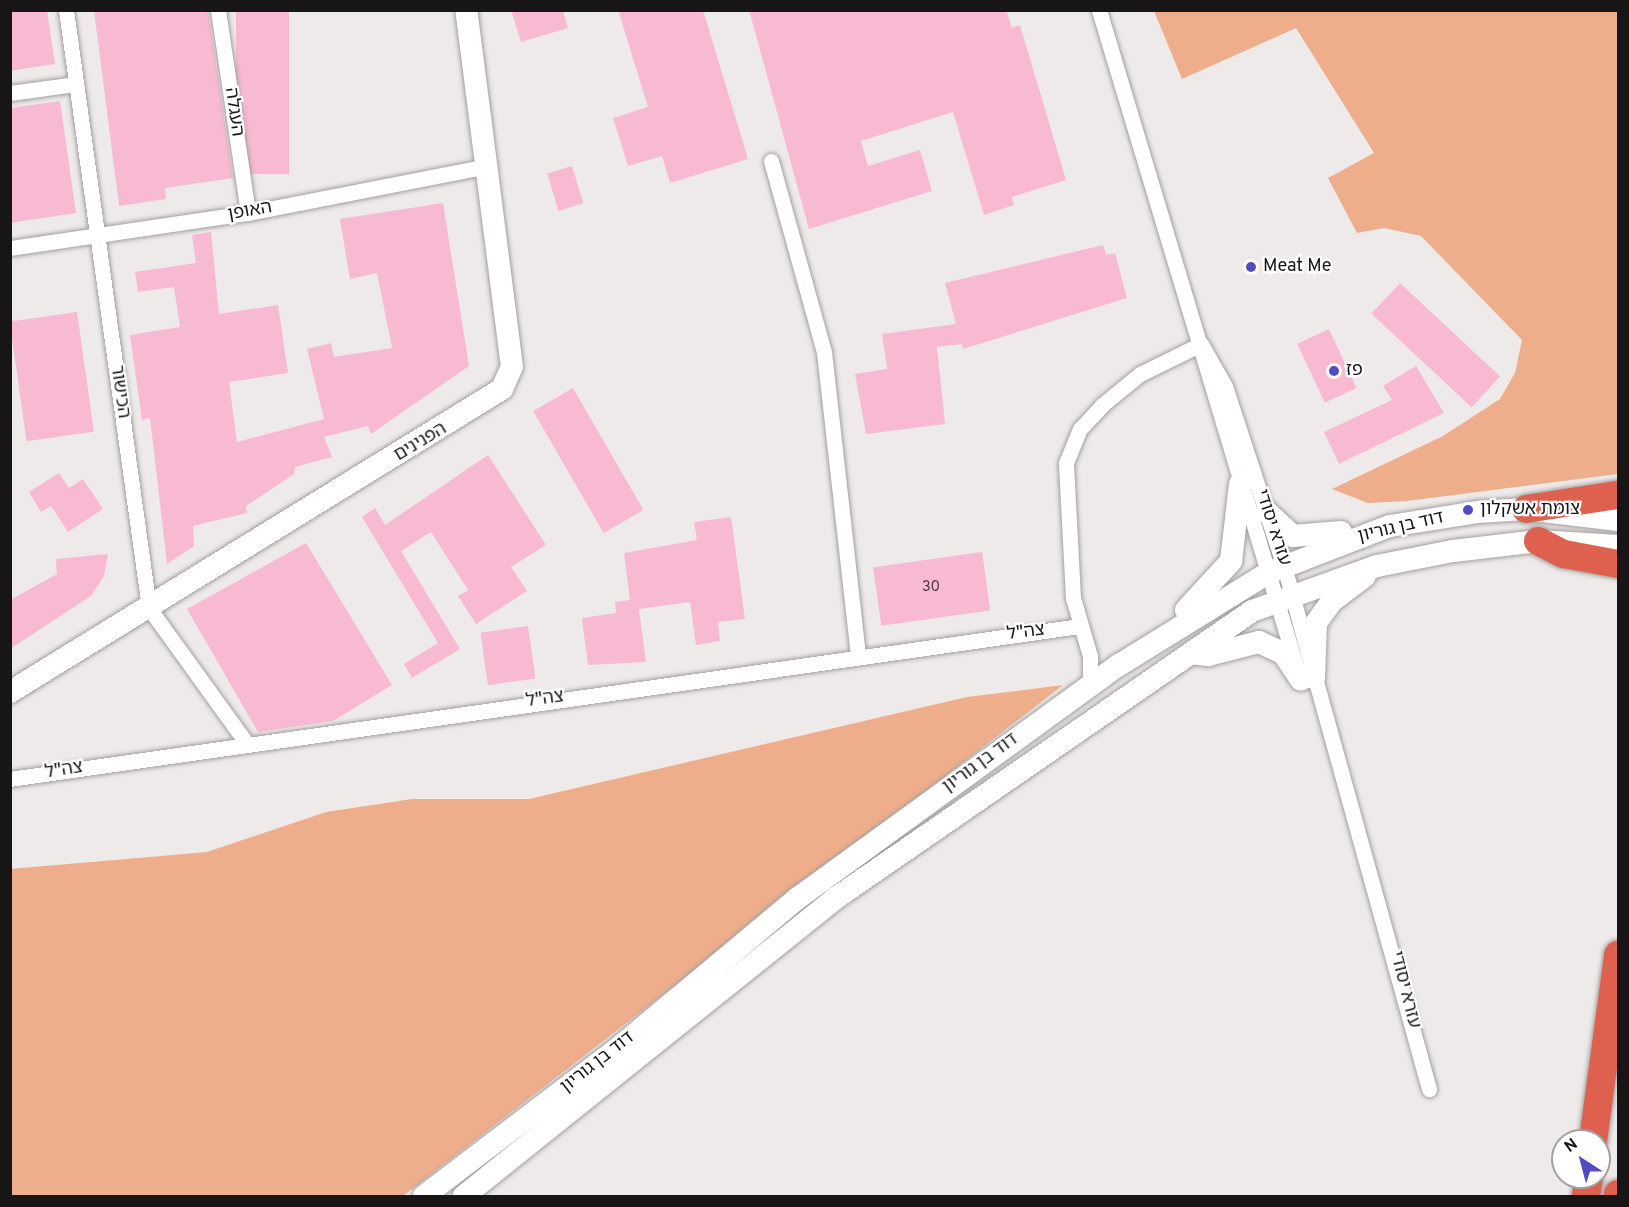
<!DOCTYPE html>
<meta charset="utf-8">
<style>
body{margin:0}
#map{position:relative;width:1629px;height:1207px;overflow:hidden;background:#eeeaea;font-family:Overpass,"Noto Sans Hebrew",sans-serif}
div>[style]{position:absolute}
.green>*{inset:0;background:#efae8b}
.building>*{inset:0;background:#f8bad3;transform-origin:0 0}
.roads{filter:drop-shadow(0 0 2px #a4a0a0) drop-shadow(0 0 2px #a4a0a0)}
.street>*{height:15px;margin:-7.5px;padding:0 7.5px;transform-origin:7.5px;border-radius:7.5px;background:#fff}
.secondary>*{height:22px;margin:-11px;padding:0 11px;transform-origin:11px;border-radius:11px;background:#fff}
.highway>*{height:28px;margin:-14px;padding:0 14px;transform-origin:14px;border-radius:14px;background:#de614f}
.dots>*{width:16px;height:16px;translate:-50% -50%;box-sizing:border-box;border:3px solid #fff;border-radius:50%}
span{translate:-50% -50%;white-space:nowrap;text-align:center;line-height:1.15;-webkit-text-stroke:4.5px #fff;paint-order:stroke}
.number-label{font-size:15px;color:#4f3e44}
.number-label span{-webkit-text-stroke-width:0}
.street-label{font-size:18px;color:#171515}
.poi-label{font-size:18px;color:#171515}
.left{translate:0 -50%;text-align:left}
.frame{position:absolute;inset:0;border:12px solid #171515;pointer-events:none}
.north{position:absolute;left:1551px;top:1129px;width:60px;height:60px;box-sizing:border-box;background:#fff;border:2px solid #a2a1a1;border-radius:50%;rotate:324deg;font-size:16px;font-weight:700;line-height:24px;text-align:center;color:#171515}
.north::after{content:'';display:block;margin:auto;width:21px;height:27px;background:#504dc3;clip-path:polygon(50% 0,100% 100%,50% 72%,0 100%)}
</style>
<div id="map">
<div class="green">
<i style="clip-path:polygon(1154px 11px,1618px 11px,1618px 474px,1407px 501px,1368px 503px,1332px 489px,1443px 436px,1500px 399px,1515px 373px,1522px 340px,1421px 236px,1384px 228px,1357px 233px,1328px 178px,1374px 153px,1296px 28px,1182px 79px)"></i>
<i style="clip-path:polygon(1063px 685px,403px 1196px,11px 1196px,10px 869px,207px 852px,326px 812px,412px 799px,529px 799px,967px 697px)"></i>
</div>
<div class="building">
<i style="clip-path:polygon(10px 10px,47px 10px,55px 64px,10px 71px)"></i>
<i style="clip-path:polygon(94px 10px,208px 10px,233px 178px,165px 188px,166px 199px,119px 206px)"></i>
<i style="left:236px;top:10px;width:53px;height:164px"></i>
<i style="clip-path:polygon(511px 10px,563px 10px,568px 28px,521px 42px)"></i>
<i style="clip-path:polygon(618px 10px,703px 10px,748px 159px,670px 183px,662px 156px,628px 166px,613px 118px,648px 107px)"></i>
<i style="clip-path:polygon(749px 10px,1006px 10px,1012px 28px,1020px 25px,1066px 180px,1012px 197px,1014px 205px,984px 215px,953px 112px,861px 141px,868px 166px,920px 150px,932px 191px,809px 229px)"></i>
<i style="clip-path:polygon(60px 101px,76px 213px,10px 223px,10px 108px)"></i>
<i style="left:572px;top:166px;width:39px;height:26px;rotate:73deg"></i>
<i style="clip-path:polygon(443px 203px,469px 366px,371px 434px,368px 426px,324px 437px,332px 457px,295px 467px,294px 474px,246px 506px,247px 513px,193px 526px,194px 546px,167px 564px,150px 418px,142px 420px,130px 335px,180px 327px,174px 287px,138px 292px,135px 272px,196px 263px,192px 235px,211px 232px,219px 314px,278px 305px,288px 373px,229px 382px,237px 442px,324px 419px,307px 349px,331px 343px,334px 357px,392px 348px,377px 273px,350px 279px,340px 219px)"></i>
<i style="clip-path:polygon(1103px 245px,1106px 255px,1115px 253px,1127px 298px,963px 349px,962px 344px,937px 347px,945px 424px,866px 434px,855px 374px,887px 369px,882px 334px,956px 324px,945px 283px)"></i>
<i style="left:1400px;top:283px;width:137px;height:42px;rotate:43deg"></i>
<i style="left:77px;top:312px;width:121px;height:68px;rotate:82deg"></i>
<i style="left:1329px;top:329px;width:65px;height:35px;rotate:65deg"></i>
<i style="clip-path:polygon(1416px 366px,1444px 413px,1339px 464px,1324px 432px,1392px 400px,1383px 386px)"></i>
<i style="left:573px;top:388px;width:141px;height:46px;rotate:60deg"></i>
<i style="clip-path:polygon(488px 455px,546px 545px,511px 567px,527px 591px,476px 624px,458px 596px,468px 590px,431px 532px,401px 551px,460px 649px,412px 678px,404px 664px,438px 643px,362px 517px,375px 508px,385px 525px)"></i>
<i style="clip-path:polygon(59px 473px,69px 488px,83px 479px,103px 509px,68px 532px,51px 506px,41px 512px,29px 492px)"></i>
<i style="clip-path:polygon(731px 517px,745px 619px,718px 622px,720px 641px,696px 645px,690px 602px,639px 609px,646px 662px,588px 665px,582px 618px,616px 613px,615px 602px,630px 600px,624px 553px,697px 540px,694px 522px)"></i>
<i style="clip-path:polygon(306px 543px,392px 685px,333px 721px,258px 732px,187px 609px)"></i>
<i style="left:982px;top:552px;width:59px;height:110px;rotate:82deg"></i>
<i style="clip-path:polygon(108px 554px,104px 576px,91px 596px,10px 649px,10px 600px,57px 574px,56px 559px)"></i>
<i style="left:528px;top:626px;width:53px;height:48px;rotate:82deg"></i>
</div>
<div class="roads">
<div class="street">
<i style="left:66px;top:10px;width:604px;rotate:82.1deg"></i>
<i style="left:149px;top:608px;width:168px;rotate:54.2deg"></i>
<i style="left:218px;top:10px;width:205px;rotate:81.6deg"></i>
<i style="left:1099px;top:10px;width:681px;rotate:73.27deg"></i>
<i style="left:10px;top:93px;width:67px;rotate:-7.8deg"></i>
<i style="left:771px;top:161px;width:198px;rotate:74.5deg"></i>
<i style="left:824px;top:352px;width:304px;rotate:83.6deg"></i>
<i style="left:10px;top:248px;width:241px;rotate:-8.4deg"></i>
<i style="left:248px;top:213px;width:244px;rotate:-11.1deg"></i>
<i style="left:1201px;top:344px;width:48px;rotate:60.3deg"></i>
<i style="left:1225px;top:386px;width:189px;rotate:71.9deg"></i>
<i style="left:1284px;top:566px;width:543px;rotate:74.5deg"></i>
<i style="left:1081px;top:689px;width:11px;rotate:-38deg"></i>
<i style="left:1090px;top:682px;width:26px;rotate:-90deg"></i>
<i style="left:1090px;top:656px;width:60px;rotate:-106.3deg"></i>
<i style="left:1073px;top:598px;width:135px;rotate:-93deg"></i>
<i style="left:1066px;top:463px;width:37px;rotate:-68deg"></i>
<i style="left:1080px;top:429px;width:33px;rotate:-47deg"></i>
<i style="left:1102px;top:405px;width:49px;rotate:-39.2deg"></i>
<i style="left:1140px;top:374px;width:68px;rotate:-26.2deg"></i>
<i style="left:10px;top:779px;width:1081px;rotate:-8.14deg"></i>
</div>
<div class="secondary">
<i style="left:1267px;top:512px;width:35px;rotate:43deg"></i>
<i style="left:1293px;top:536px;width:48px;rotate:-4.8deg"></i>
<i style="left:1186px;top:610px;width:67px;rotate:-47.4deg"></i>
<i style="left:1231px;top:561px;width:78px;rotate:-83.3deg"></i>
<i style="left:1191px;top:653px;width:17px;rotate:7deg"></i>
<i style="left:1208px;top:655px;width:53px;rotate:-14.3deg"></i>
<i style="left:1259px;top:642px;width:26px;rotate:25deg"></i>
<i style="left:1283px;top:653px;width:32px;rotate:56deg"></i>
<i style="left:1314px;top:678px;width:55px;rotate:-87.9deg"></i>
<i style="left:1316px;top:623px;width:27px;rotate:-54deg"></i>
<i style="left:1332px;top:601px;width:41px;rotate:-37.1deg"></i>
<i style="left:10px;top:692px;width:578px;rotate:-31.63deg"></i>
<i style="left:502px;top:389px;width:24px;rotate:-66deg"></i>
<i style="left:512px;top:367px;width:360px;rotate:-97.3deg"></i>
<i style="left:424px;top:1196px;width:249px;rotate:-37.3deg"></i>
<i style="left:622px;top:1045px;width:229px;rotate:-39.9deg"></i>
<i style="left:798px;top:898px;width:397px;rotate:-36deg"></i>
<i style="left:1119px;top:665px;width:175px;rotate:-31.7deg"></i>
<i style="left:1268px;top:573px;width:131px;rotate:-21.1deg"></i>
<i style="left:1390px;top:526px;width:88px;rotate:-9.1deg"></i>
<i style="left:1477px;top:512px;width:49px;rotate:-3.5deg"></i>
<i style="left:1526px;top:509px;width:93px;rotate:6.8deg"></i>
<i style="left:464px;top:1196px;width:477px;rotate:-38.7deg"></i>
<i style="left:836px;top:898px;width:505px;rotate:-34.6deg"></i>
<i style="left:1252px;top:611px;width:133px;rotate:-19.8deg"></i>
<i style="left:1377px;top:566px;width:77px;rotate:-11.2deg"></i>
<i style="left:1453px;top:551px;width:86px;rotate:-6.7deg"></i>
<i style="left:1538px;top:541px;width:80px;rotate:3.6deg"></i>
</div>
<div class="highway">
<i style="left:1526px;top:509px;width:93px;rotate:-8.7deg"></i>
<i style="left:1538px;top:541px;width:29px;rotate:27deg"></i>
<i style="left:1564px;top:554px;width:55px;rotate:10.5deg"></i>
<i style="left:1593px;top:1141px;width:188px;rotate:-82.3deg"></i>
<i style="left:1586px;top:1196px;width:19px;rotate:-81deg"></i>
<i style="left:1618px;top:1196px;width:2px;rotate:-90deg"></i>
</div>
</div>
<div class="dots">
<i style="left:1251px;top:267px;background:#504dc3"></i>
<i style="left:1334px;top:371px;background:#504dc3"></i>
<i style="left:1468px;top:510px;background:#504dc3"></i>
</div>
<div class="number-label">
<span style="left:931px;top:588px">30</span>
</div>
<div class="street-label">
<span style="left:233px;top:112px;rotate:82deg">העגלה</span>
<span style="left:250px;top:212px;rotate:-10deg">האופן</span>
<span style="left:119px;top:392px;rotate:82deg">הכישור</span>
<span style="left:421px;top:443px;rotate:-31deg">הפנינים</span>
<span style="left:1272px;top:528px;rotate:72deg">עזרא יסודי</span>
<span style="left:1401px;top:528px;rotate:-13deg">דוד בן גוריון</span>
<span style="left:1026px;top:633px;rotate:-7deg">צה"ל</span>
<span style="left:545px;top:700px;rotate:-8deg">צה"ל</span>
<span style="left:981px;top:764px;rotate:-36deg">דוד בן גוריון</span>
<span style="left:64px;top:771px;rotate:-9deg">צה"ל</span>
<span style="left:1404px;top:990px;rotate:76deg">עזרא יסודי</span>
<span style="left:598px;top:1063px;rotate:-38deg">דוד בן גוריון</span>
</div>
<div class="poi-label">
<span class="left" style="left:1263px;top:267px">Meat Me</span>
<span class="left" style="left:1346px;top:371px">פז</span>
<span class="left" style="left:1480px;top:510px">צומת אשקלון</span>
</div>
<div class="frame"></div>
<div class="north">N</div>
</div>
